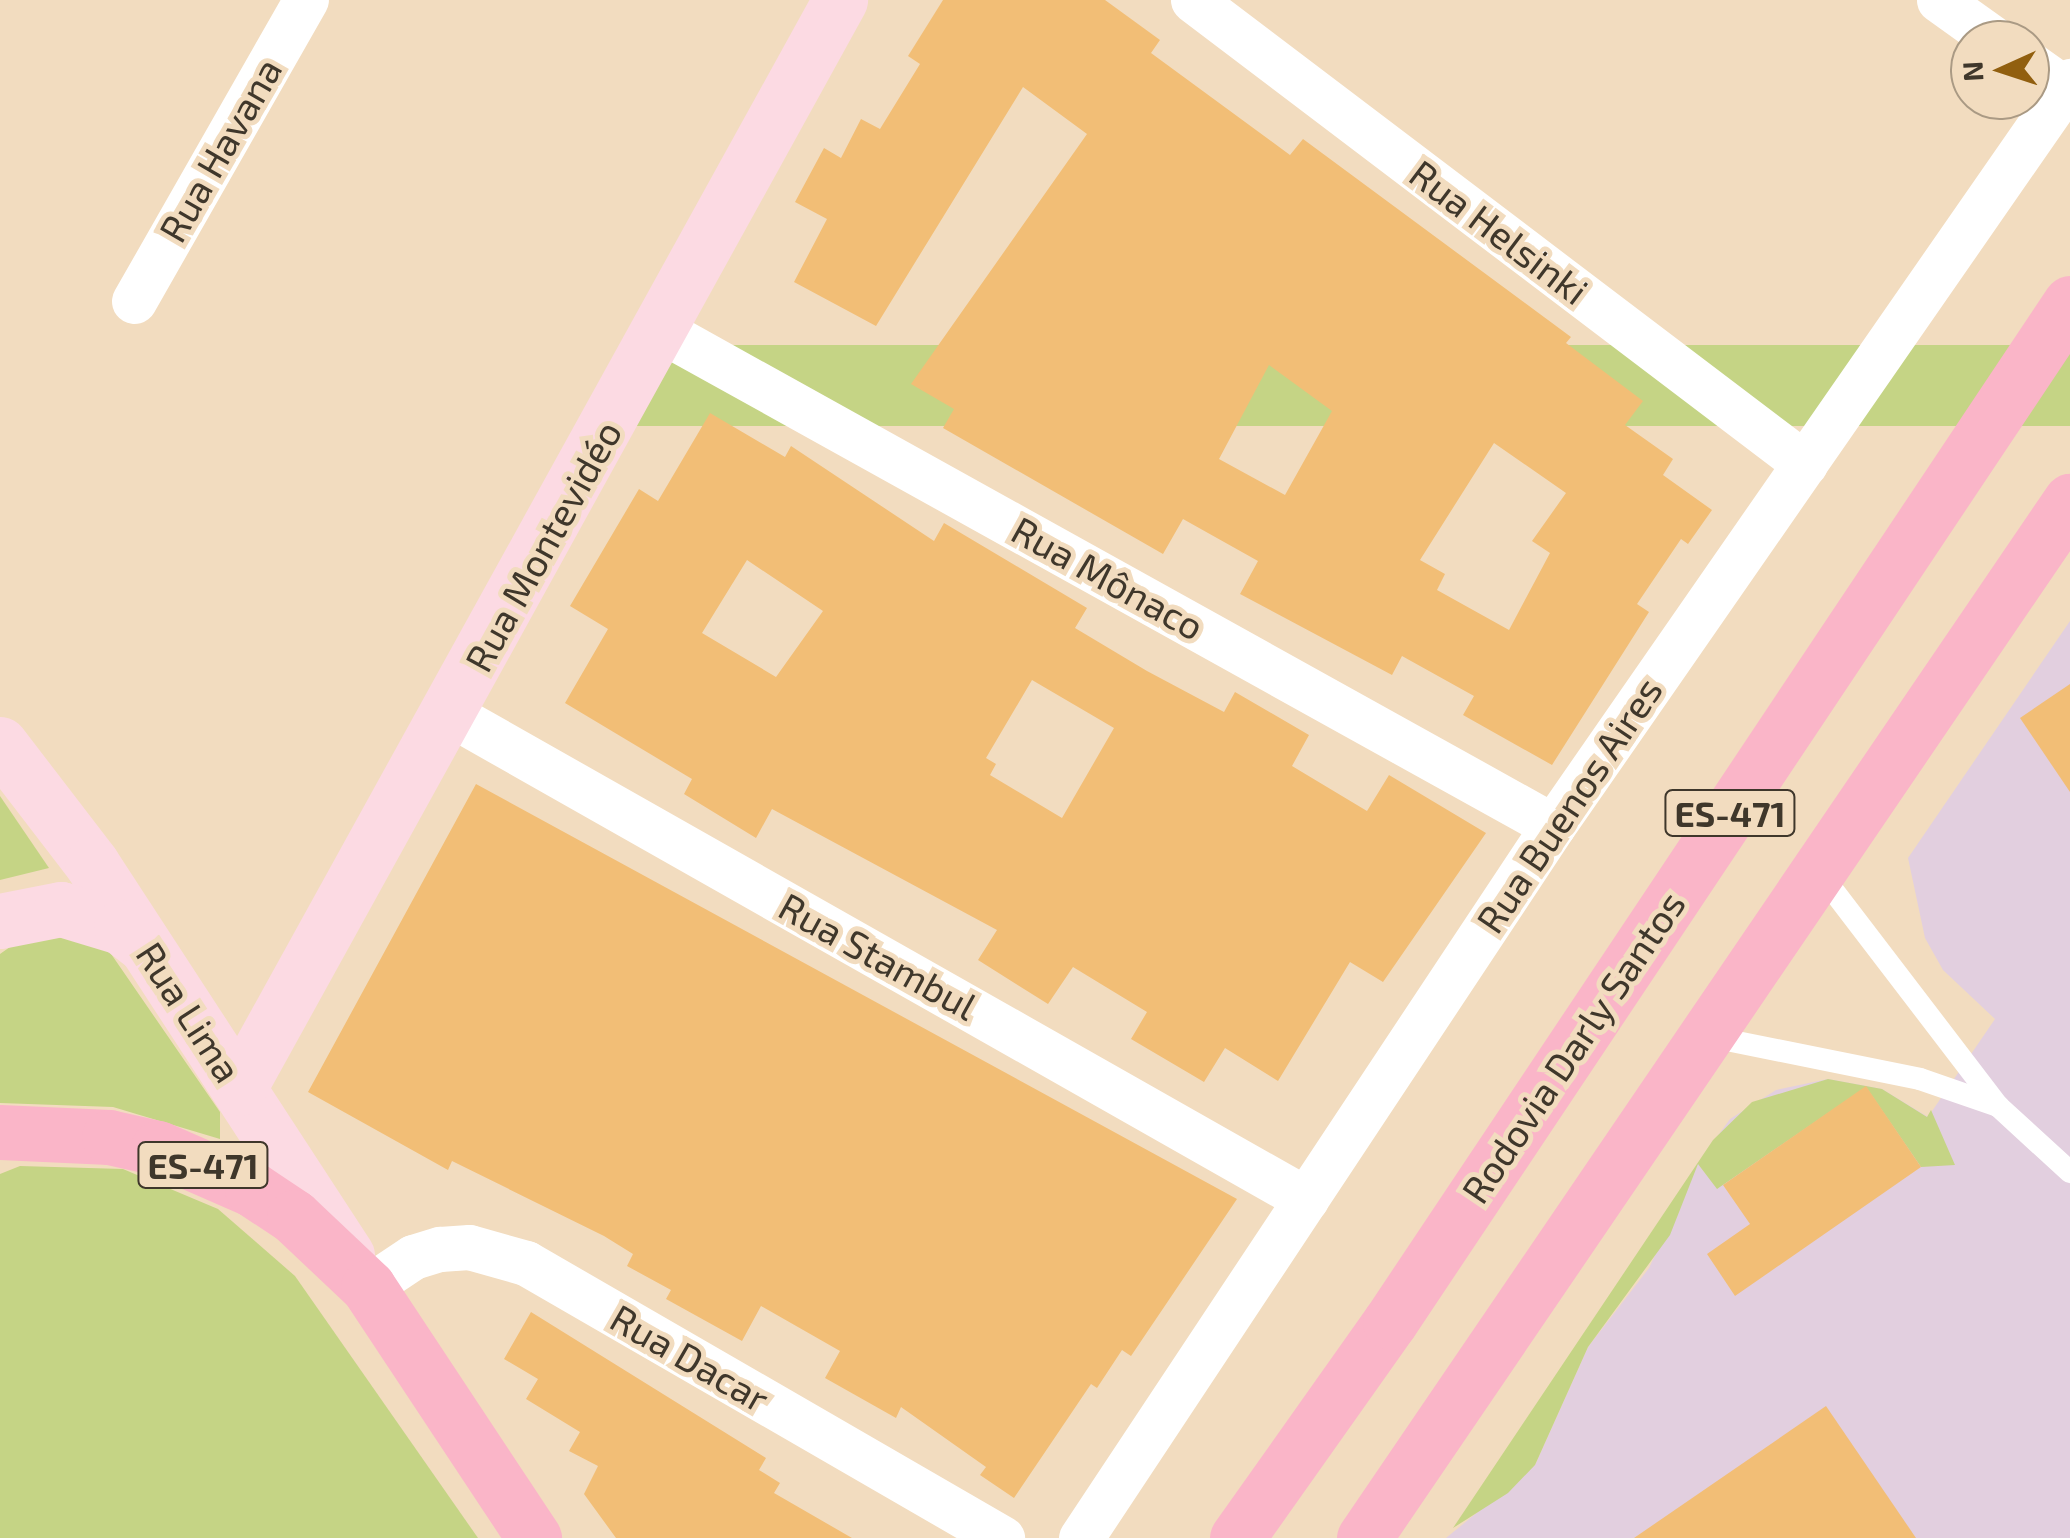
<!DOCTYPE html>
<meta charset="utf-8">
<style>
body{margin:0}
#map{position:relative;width:2070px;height:1538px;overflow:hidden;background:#f2dcbf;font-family:"Exo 2",sans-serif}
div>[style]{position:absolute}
.industrial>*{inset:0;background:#e2cfdf}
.green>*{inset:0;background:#c5d485;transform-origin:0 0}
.building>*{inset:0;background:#f2be76}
.lane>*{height:22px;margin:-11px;padding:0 11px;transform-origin:11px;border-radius:11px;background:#fff}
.street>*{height:45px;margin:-22.5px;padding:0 22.5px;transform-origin:22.5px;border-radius:22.5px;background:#fff}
.secondary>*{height:55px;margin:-27.5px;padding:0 27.5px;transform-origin:27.5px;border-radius:27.5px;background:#fcdae3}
.primary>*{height:55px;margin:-27.5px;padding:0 27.5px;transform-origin:27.5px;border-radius:27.5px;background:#fab5c8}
span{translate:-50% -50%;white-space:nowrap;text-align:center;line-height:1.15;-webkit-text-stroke:10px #f2dcbf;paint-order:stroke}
.shield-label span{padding:2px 8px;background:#f2dcbf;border:2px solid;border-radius:8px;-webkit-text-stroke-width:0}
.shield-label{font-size:35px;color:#3f372b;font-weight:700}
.street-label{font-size:38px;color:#3f372b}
.north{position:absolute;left:1950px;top:20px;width:100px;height:100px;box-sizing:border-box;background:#f2dcbf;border:2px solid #aa9a84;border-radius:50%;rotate:267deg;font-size:28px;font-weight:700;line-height:40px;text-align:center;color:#3f372b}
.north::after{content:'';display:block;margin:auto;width:35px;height:45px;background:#915f0f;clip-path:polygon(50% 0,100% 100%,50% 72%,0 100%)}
</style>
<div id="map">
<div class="industrial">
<i style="clip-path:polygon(2070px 621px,2070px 1538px,1446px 1538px,1535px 1465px,1588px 1347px,1649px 1268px,1698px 1163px,1730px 1119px,1776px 1090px,1828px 1079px,1882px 1089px,1928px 1117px,1995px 1019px,1943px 970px,1925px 938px,1908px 858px)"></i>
</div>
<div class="green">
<i style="left:2070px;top:345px;width:81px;height:1440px;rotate:90deg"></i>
<i style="clip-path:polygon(0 796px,49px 868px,0 880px)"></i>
<i style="clip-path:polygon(64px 932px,107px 948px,220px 1112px,220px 1139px,113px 1107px,0 1103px,0 954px,17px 942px)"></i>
<i style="clip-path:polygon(1828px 1079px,1882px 1089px,1927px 1117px,1931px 1110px,1955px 1165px,1921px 1167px,1866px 1087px,1717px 1189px,1698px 1164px,1670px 1235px,1588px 1347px,1535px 1465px,1508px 1493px,1453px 1528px,1713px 1140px,1752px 1102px)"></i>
<i style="clip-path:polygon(20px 1166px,123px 1169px,218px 1209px,295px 1276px,478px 1538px,0 1538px,0 1174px)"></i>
</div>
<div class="building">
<i style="clip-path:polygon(evenodd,943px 0,1105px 0,1160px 40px,1151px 53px,1290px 155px,1303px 139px,1571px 337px,1566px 343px,1643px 401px,1625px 425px,1673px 459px,1663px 475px,1712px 510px,1688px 544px,1681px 539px,1637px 604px,1649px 612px,1552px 765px,1463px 715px,1474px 696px,1402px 656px,1392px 675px,1240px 594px,1258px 561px,1183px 519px,1163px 554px,943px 428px,954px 409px,911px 384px,1087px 134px,1023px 87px,876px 326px,794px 282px,827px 219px,795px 202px,824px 148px,841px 158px,861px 119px,880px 129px,920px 64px,908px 56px,943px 0,1269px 365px,1332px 411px,1285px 495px,1219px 459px,1269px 365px,943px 0,1494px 443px,1566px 493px,1532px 541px,1550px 553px,1509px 630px,1437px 590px,1445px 574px,1420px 560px,1494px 443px)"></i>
<i style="clip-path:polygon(evenodd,710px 413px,785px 457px,791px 446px,934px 541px,944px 523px,1087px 608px,1075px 628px,1147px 671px,1224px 712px,1235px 692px,1309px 735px,1292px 766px,1367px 811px,1389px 775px,1486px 833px,1383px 982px,1350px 962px,1278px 1081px,1225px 1048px,1204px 1082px,1131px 1039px,1147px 1012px,1073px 967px,1048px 1004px,978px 960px,997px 930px,772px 809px,756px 838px,684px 794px,692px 779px,565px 703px,608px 629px,570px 606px,639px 489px,658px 501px,710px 413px,747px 560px,823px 611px,776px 677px,702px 633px,747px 560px,710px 413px,1032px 680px,1114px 728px,1062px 818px,990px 775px,996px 764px,986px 758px,1032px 680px)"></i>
<i style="clip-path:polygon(2070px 684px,2070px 792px,2020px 718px)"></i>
<i style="clip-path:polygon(476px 784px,1237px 1199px,1131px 1356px,1122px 1350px,1097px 1388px,1091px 1384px,1014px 1498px,980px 1475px,986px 1467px,901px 1407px,896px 1418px,825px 1378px,840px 1351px,761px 1306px,742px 1341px,666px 1299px,671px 1290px,627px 1266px,633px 1254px,604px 1236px,452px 1161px,448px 1170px,308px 1092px)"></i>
<i style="clip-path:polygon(1866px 1086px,1921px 1167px,1735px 1296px,1707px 1254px,1750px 1224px,1723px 1185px)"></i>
<i style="clip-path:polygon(531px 1312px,766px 1458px,759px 1470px,780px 1483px,774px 1493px,852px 1538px,616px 1538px,584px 1494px,598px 1466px,569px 1451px,580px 1432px,526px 1399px,538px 1379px,504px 1359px)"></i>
<i style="clip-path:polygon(1826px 1406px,1916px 1538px,1634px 1538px)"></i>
</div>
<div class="lane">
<i style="left:1819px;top:872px;width:295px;rotate:52.6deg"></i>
<i style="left:1707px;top:1036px;width:217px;rotate:11.4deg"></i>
<i style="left:1920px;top:1079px;width:83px;rotate:19.1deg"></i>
<i style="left:1998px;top:1106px;width:98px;rotate:42.5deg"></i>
</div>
<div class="street">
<i style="left:1193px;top:0;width:768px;rotate:37.17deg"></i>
<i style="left:1939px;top:0;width:69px;rotate:35.5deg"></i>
<i style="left:2030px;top:64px;width:43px;rotate:35.5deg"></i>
<i style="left:134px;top:301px;width:347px;rotate:-60.3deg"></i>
<i style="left:662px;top:331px;width:1019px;rotate:29.05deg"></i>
<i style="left:450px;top:714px;width:984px;rotate:29.54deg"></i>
<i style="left:368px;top:1287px;width:54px;rotate:-33.7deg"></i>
<i style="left:413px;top:1257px;width:28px;rotate:-17deg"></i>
<i style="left:440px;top:1249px;width:29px;rotate:-4deg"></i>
<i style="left:469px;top:1247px;width:59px;rotate:15.7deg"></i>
<i style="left:526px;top:1263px;width:550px;rotate:30.02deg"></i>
<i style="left:1081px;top:1538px;width:854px;rotate:-56.46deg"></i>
<i style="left:1553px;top:826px;width:907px;rotate:-55.24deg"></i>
</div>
<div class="secondary">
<i style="left:0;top:744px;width:151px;rotate:52.5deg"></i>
<i style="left:92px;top:864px;width:467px;rotate:56.9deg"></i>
<i style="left:0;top:921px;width:62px;rotate:-11.1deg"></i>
<i style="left:61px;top:909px;width:63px;rotate:16.7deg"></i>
<i style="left:121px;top:927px;width:28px;rotate:38deg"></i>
<i style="left:239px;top:1088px;width:1243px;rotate:-61.08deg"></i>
</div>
<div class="primary">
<i style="left:0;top:1132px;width:109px;rotate:2.6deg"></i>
<i style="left:109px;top:1137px;width:50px;rotate:12.7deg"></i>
<i style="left:158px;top:1148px;width:103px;rotate:23.6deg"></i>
<i style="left:252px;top:1189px;width:50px;rotate:33.7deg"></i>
<i style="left:294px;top:1217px;width:102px;rotate:43.4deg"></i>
<i style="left:368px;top:1287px;width:301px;rotate:56.5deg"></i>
<i style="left:1237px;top:1538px;width:265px;rotate:-54.7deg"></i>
<i style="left:1390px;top:1322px;width:1225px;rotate:-56.28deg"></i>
<i style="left:1364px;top:1538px;width:1255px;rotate:-55.75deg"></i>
</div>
<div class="shield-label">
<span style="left:1730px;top:813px">ES-471</span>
<span style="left:203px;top:1165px">ES-471</span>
</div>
<div class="street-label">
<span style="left:220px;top:150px;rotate:-60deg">Rua Havana</span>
<span style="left:1499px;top:232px;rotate:37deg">Rua Helsinki</span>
<span style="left:543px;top:546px;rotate:-61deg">Rua Montevidéo</span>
<span style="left:1108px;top:578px;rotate:29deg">Rua Mônaco</span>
<span style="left:1569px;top:805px;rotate:-56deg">Rua Buenos Aires</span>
<span style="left:878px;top:956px;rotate:29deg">Rua Stambul</span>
<span style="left:189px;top:1012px;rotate:57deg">Rua Lima</span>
<span style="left:1573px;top:1047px;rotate:-56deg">Rodovia Darly Santos</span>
<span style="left:690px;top:1358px;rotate:30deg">Rua Dacar</span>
</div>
<div class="north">N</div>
</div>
